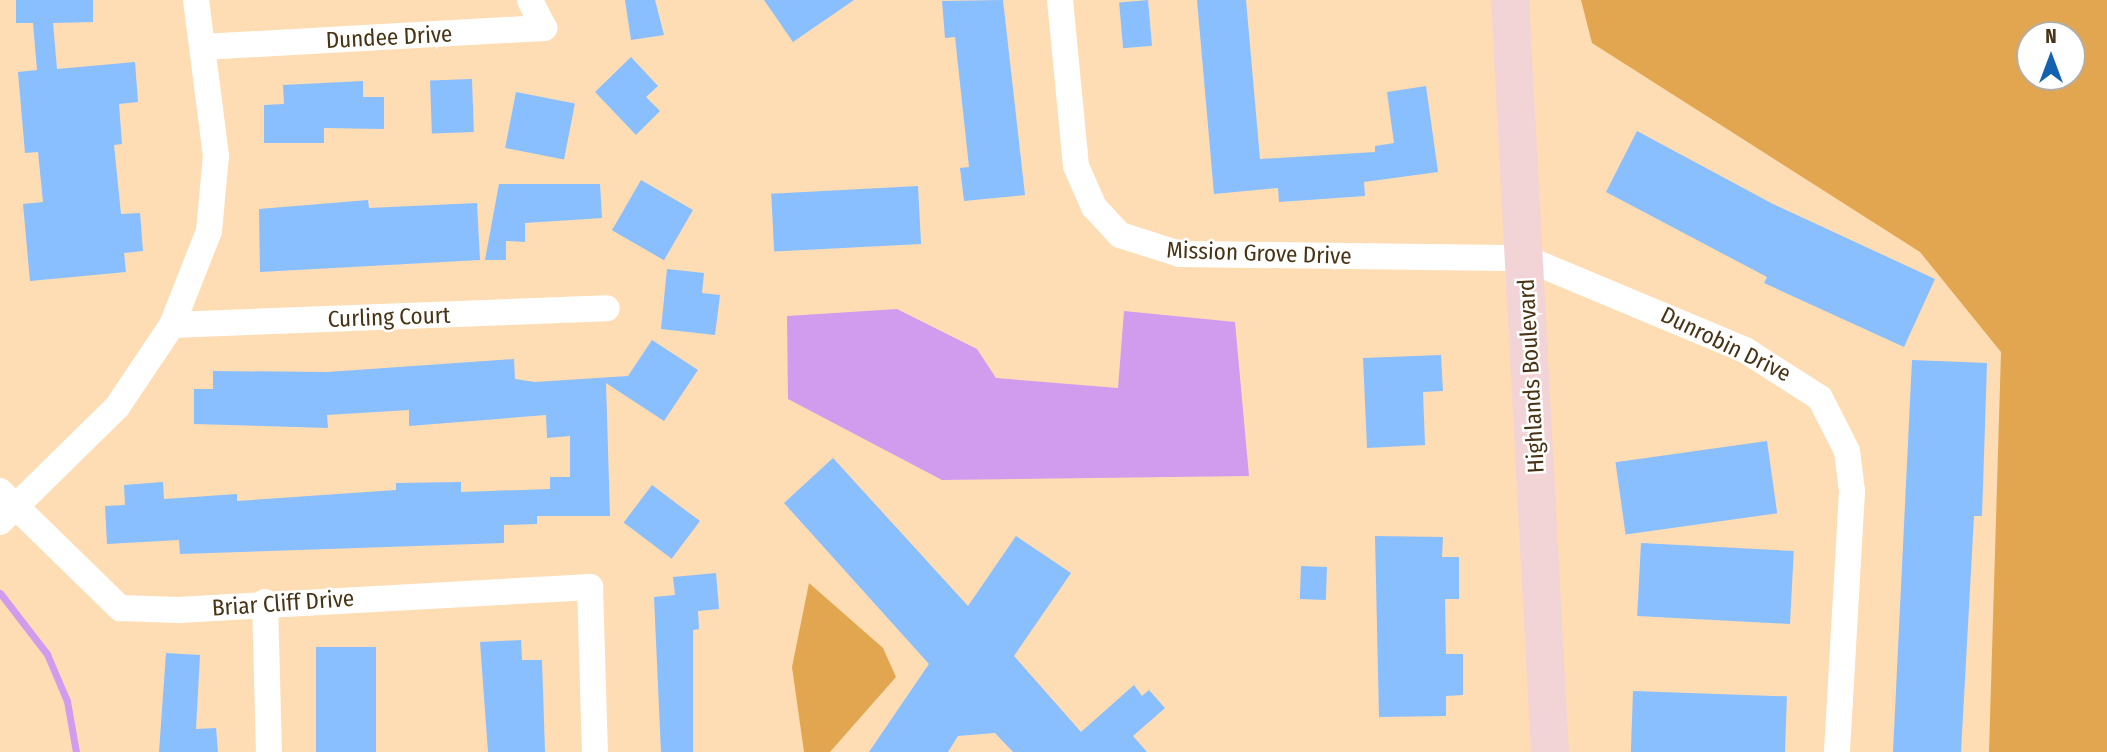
<!DOCTYPE html>
<style>
body{margin:0}
#map{position:relative;width:2107px;height:752px;overflow:hidden;background:#feddb4;font-family:"Fira Sans Condensed",sans-serif}
div>[style]{position:absolute}
.green>*{inset:0;background:#e3a650}
.water>*{inset:0;background:#d19cee}
.stream>*{height:7px;margin:-3.5px;padding:0 3.5px;transform-origin:3.5px;border-radius:3.5px;background:#d19cee}
.building>*{inset:0;background:#89beff;transform-origin:0 0}
.street>*{height:26px;margin:-13px;padding:0 13px;transform-origin:13px;border-radius:13px;background:#fff}
.secondary>*{height:38px;margin:-19px;padding:0 19px;transform-origin:19px;border-radius:19px;background:#f2d3d6}
span{translate:-50% -50%;white-space:nowrap;text-align:center;line-height:1.15;-webkit-text-stroke:5px #fff;paint-order:stroke}
.street-label{font-size:23px;color:#483315}
.north{position:absolute;left:2016px;top:21px;width:70px;height:70px;box-sizing:border-box;background:#fff;border:2px solid #b6ada1;border-radius:50%;rotate:0deg;font-size:19px;font-weight:700;line-height:28px;text-align:center;color:#483315}
.north::after{content:'';display:block;margin:auto;width:24px;height:32px;background:#1361b0;clip-path:polygon(50% 0,100% 100%,50% 72%,0 100%)}
</style>
<div id="map">
<div class="green">
<i style="clip-path:polygon(evenodd,1581px 0,2107px 0,2107px 752px,1989px 752px,2001px 352px,1920px 252px,1592px 43px,1581px 0,2030px 35px,2072px 35px,2072px 77px,2030px 77px,2030px 35px)"></i>
<i style="clip-path:polygon(809px 583px,883px 648px,896px 677px,830px 752px,804px 752px,792px 667px)"></i>
</div>
<div class="water">
<i style="clip-path:polygon(897px 309px,977px 349px,996px 378px,1118px 388px,1124px 311px,1235px 322px,1249px 476px,942px 480px,788px 399px,787px 316px)"></i>
</div>
<div class="stream">
<i style="left:0;top:593px;width:77px;rotate:52.4deg"></i>
<i style="left:47px;top:654px;width:51px;rotate:66.9deg"></i>
<i style="left:67px;top:701px;width:52px;rotate:80deg"></i>
</div>
<div class="building">
<i style="clip-path:polygon(16px 0,93px 0,93px 22px,53px 23px,57px 69px,135px 62px,138px 102px,119px 104px,122px 144px,114px 145px,121px 214px,140px 213px,143px 251px,124px 253px,126px 272px,30px 281px,23px 204px,43px 202px,38px 152px,25px 153px,18px 72px,37px 70px,33px 23px,16px 23px)"></i>
<i style="clip-path:polygon(625px 0,655px 0,664px 35px,631px 40px)"></i>
<i style="clip-path:polygon(764px 0,854px 0,793px 42px)"></i>
<i style="clip-path:polygon(1003px 0,1025px 195px,964px 201px,960px 168px,969px 167px,955px 37px,945px 38px,942px 1px)"></i>
<i style="left:1148px;top:0;width:46px;height:29px;rotate:85deg"></i>
<i style="clip-path:polygon(1197px 0,1246px 0,1260px 159px,1375px 152px,1375px 146px,1394px 143px,1387px 92px,1426px 86px,1438px 172px,1364px 182px,1365px 196px,1279px 202px,1278px 188px,1214px 194px)"></i>
<i style="clip-path:polygon(631px 57px,658px 86px,646px 97px,660px 111px,636px 135px,595px 92px)"></i>
<i style="left:472px;top:79px;width:53px;height:42px;rotate:88deg"></i>
<i style="clip-path:polygon(363px 81px,363px 97px,384px 97px,384px 129px,324px 128px,324px 143px,264px 143px,264px 105px,284px 104px,283px 85px)"></i>
<i style="left:516px;top:92px;width:60px;height:57px;rotate:11deg"></i>
<i style="clip-path:polygon(1637px 131px,1773px 204px,1935px 279px,1904px 347px,1764px 283px,1767px 277px,1606px 192px)"></i>
<i style="left:641px;top:180px;width:60px;height:58px;rotate:30deg"></i>
<i style="clip-path:polygon(499px 184px,600px 184px,602px 218px,525px 223px,525px 242px,506px 241px,506px 260px,485px 260px)"></i>
<i style="left:918px;top:186px;width:58px;height:147px;rotate:87deg"></i>
<i style="clip-path:polygon(368px 200px,369px 208px,477px 203px,480px 260px,260px 272px,259px 209px)"></i>
<i style="clip-path:polygon(667px 269px,704px 273px,702px 293px,720px 295px,715px 335px,661px 329px)"></i>
<i style="clip-path:polygon(652px 340px,698px 370px,664px 421px,606px 383px,610px 516px,537px 516px,537px 524px,504px 525px,504px 543px,180px 554px,179px 540px,107px 544px,105px 506px,125px 505px,124px 485px,163px 482px,164px 499px,237px 494px,237px 501px,396px 490px,396px 483px,461px 482px,461px 492px,550px 489px,550px 477px,570px 477px,570px 436px,547px 438px,546px 415px,409px 426px,409px 410px,327px 415px,328px 428px,194px 424px,194px 389px,213px 389px,213px 371px,327px 372px,514px 359px,515px 379px,535px 382px,628px 376px)"></i>
<i style="clip-path:polygon(1441px 355px,1443px 391px,1423px 392px,1425px 445px,1367px 448px,1363px 358px)"></i>
<i style="clip-path:polygon(1912px 360px,1987px 363px,1982px 516px,1974px 516px,1961px 752px,1893px 752px)"></i>
<i style="left:1767px;top:441px;width:73px;height:153px;rotate:82deg"></i>
<i style="clip-path:polygon(833px 458px,968px 606px,1016px 536px,1071px 573px,1014px 656px,1081px 732px,1134px 685px,1142px 696px,1149px 690px,1165px 708px,1133px 736px,1147px 752px,1013px 752px,995px 733px,958px 736px,948px 752px,869px 752px,929px 664px,784px 503px)"></i>
<i style="left:652px;top:485px;width:60px;height:47px;rotate:37deg"></i>
<i style="clip-path:polygon(1375px 536px,1443px 537px,1442px 557px,1459px 557px,1459px 599px,1445px 599px,1446px 654px,1463px 654px,1463px 695px,1446px 696px,1446px 716px,1379px 717px)"></i>
<i style="left:1641px;top:543px;width:153px;height:73px;rotate:3deg"></i>
<i style="left:1301px;top:566px;width:26px;height:33px;rotate:2deg"></i>
<i style="clip-path:polygon(716px 573px,719px 609px,698px 611px,699px 629px,693px 630px,693px 752px,661px 752px,654px 597px,675px 595px,673px 577px)"></i>
<i style="clip-path:polygon(521px 640px,522px 660px,542px 660px,545px 752px,488px 752px,480px 642px)"></i>
<i style="left:316px;top:647px;width:60px;height:105px"></i>
<i style="clip-path:polygon(166px 653px,200px 655px,196px 729px,216px 728px,218px 752px,159px 752px)"></i>
<i style="left:1633px;top:691px;width:154px;height:61px;rotate:2deg"></i>
</div>
<div class="street">
<i style="left:1060px;top:0;width:167px;rotate:84.5deg"></i>
<i style="left:1076px;top:166px;width:45px;rotate:66.3deg"></i>
<i style="left:1094px;top:207px;width:38px;rotate:47deg"></i>
<i style="left:1120px;top:235px;width:63px;rotate:17.6deg"></i>
<i style="left:1180px;top:254px;width:345px;rotate:0.7deg"></i>
<i style="left:1525px;top:258px;width:238px;rotate:22.7deg"></i>
<i style="left:1745px;top:350px;width:89px;rotate:32.6deg"></i>
<i style="left:1820px;top:398px;width:59px;rotate:63deg"></i>
<i style="left:1847px;top:451px;width:40px;rotate:82.9deg"></i>
<i style="left:1852px;top:491px;width:261px;rotate:93.3deg"></i>
<i style="left:203px;top:47px;width:342px;rotate:-3.2deg"></i>
<i style="left:544px;top:28px;width:31px;rotate:-117deg"></i>
<i style="left:172px;top:325px;width:435px;rotate:-2.2deg"></i>
<i style="left:0;top:491px;width:168px;rotate:44.3deg"></i>
<i style="left:120px;top:608px;width:58px;rotate:2deg"></i>
<i style="left:178px;top:610px;width:413px;rotate:-3.2deg"></i>
<i style="left:590px;top:587px;width:165px;rotate:88.3deg"></i>
<i style="left:0;top:522px;width:164px;rotate:-44.5deg"></i>
<i style="left:117px;top:407px;width:99px;rotate:-56.1deg"></i>
<i style="left:172px;top:325px;width:101px;rotate:-68.5deg"></i>
<i style="left:209px;top:231px;width:75px;rotate:-84.7deg"></i>
<i style="left:216px;top:156px;width:157px;rotate:-97.3deg"></i>
<i style="left:265px;top:602px;width:150px;rotate:88.5deg"></i>
</div>
<div class="secondary">
<i style="left:1510px;top:0;width:753px;rotate:86.96deg"></i>
</div>
<div class="street-label">
<span style="left:389px;top:37px;rotate:-3deg">Dundee Drive</span>
<span style="left:1259px;top:253px;rotate:2deg">Mission Grove Drive</span>
<span style="left:389px;top:317px;rotate:-2deg">Curling Court</span>
<span style="left:1726px;top:344px;rotate:26deg">Dunrobin Drive</span>
<span style="left:1531px;top:376px;rotate:-93deg">Highlands Boulevard</span>
<span style="left:283px;top:603px;rotate:-4deg">Briar Cliff Drive</span>
</div>
<div class="north">N</div>
</div>
